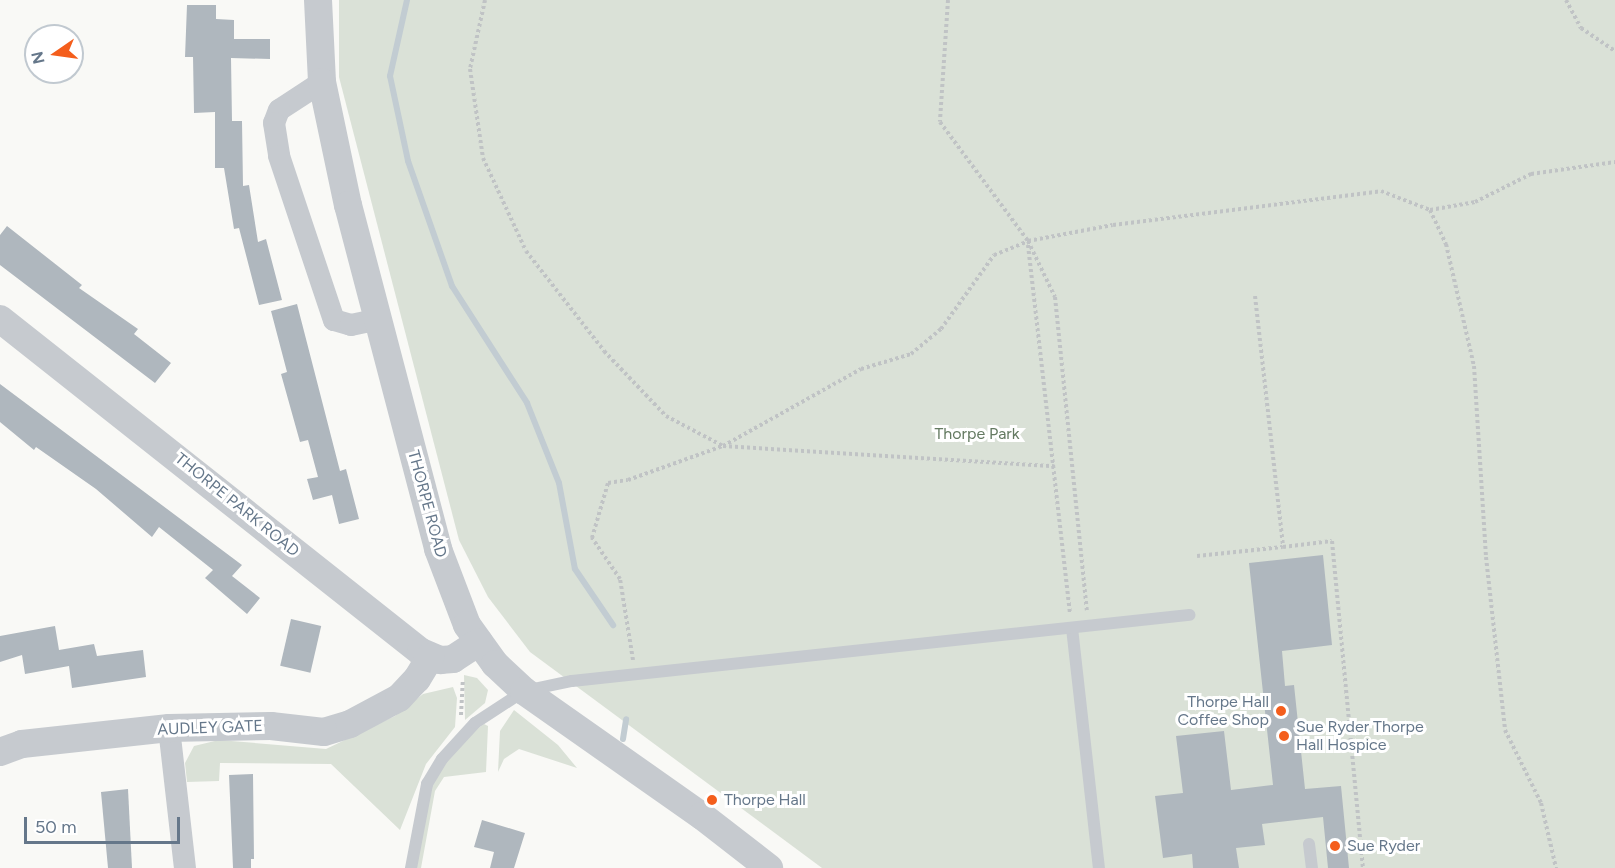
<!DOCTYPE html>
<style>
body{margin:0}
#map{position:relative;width:1615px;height:868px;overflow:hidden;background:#f9f9f6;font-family:Figtree,sans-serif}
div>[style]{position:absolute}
.green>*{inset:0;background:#dae1d7}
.stream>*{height:6px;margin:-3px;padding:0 3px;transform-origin:3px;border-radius:3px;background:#c2ccd2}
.building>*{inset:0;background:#afb7be;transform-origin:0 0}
.path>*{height:4px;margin-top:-2px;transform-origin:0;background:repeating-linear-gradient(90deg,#c0c3c5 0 3px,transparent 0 6px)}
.service>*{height:12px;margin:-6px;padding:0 6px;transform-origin:6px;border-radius:6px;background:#c6cacf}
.minor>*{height:22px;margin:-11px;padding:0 11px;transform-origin:11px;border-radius:11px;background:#c6cacf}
.tertiary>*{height:28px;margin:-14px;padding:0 14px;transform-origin:14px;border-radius:14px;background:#c6cacf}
.dots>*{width:16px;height:16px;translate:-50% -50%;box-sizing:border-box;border:3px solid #fff;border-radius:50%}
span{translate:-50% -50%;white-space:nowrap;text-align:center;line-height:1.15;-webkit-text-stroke:6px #fff;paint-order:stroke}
.park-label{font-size:16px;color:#647a61}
.street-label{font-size:16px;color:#65778a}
.poi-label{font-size:16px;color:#65778a}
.right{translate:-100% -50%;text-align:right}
.left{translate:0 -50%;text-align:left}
.north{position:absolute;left:24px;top:24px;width:60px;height:60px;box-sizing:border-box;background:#fff;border:2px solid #c1c9d0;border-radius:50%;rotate:257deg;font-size:16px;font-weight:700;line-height:24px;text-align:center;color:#65778a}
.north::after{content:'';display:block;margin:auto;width:21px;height:27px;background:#f45e1c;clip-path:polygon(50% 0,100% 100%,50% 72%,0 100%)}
.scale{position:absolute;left:24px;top:817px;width:156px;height:27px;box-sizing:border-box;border:3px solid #65778a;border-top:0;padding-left:8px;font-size:18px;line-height:21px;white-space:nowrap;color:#65778a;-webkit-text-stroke:4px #fff;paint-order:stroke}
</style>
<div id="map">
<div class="green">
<i style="clip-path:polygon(339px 0,1615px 0,1615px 868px,822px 868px,530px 652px,488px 597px,459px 540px,339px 77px)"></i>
<i style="clip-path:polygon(464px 675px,477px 678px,488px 690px,485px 703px,465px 720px)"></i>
<i style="clip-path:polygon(453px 687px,457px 698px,455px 727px,426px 764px,400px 830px,331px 764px,220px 763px,219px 781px,187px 782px,185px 763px,194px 746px,219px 740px,326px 749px,395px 716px,423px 694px)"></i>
<i style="clip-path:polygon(514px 710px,558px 745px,577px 768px,519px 749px,504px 759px,498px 772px,500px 731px)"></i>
<i style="clip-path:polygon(484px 724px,488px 726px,486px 772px,444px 777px,435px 791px,421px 868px,416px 868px,429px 792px,443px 764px,463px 739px)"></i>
</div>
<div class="stream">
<i style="left:407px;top:0;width:78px;rotate:102.6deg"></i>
<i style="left:390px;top:76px;width:87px;rotate:78deg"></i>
<i style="left:408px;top:161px;width:133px;rotate:70.6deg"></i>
<i style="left:452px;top:286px;width:139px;rotate:57.3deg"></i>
<i style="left:527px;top:403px;width:86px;rotate:68.2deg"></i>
<i style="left:559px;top:483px;width:87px;rotate:79.5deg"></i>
<i style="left:575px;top:569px;width:68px;rotate:55.8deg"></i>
<i style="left:623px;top:739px;width:20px;rotate:-81deg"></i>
</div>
<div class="building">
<i style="clip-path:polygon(187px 5px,216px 5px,216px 19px,234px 20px,234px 39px,270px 39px,270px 59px,231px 58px,232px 121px,242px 121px,243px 186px,249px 185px,258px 242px,266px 239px,282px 300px,259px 305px,239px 228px,234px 229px,224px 168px,215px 168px,215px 112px,194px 113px,193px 57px,185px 57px)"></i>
<i style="clip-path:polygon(7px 226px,82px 285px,79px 288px,138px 329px,134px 334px,171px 363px,155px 383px,0 265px,0 235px)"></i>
<i style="clip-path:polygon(297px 304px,340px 471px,346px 469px,359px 519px,339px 524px,332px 495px,313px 500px,307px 479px,318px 477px,308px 440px,300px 442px,281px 374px,287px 372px,271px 311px)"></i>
<i style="clip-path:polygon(0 384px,242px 565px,232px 576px,260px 598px,247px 614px,205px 578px,213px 570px,159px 527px,152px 537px,96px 489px,36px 447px,34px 450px,0 422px)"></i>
<i style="clip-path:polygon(1323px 555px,1332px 645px,1282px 651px,1285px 686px,1294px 685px,1305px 789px,1341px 786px,1349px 868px,1328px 868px,1323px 817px,1262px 824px,1265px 845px,1236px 848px,1239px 868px,1193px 868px,1192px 854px,1163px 858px,1155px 796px,1183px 793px,1176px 736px,1224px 731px,1231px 790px,1273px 785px,1249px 563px)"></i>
<i style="left:291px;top:619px;width:31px;height:48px;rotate:13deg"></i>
<i style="clip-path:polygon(55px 626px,59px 650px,94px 644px,97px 656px,143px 650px,146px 677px,72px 688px,69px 666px,25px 674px,22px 655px,0 662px,0 636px)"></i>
<i style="clip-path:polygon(253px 774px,254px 859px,251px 859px,251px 868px,233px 868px,229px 775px)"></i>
<i style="clip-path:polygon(128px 789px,132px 868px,108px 868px,101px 792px)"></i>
<i style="clip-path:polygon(482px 820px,525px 833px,514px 868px,490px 868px,494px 852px,474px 847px)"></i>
</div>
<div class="path">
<i style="left:485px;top:0;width:71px;rotate:102.3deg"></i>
<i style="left:470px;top:69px;width:90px;rotate:81.7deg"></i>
<i style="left:483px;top:158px;width:102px;rotate:65.2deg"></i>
<i style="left:526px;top:251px;width:127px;rotate:52deg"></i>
<i style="left:604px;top:351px;width:90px;rotate:46.4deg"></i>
<i style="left:666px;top:416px;width:64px;rotate:27.8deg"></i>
<i style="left:723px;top:446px;width:332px;rotate:3.5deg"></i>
<i style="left:948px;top:0;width:122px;rotate:93.8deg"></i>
<i style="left:940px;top:122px;width:148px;rotate:53.5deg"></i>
<i style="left:1028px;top:241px;width:62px;rotate:64.3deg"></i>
<i style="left:1055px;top:297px;width:315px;rotate:84.2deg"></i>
<i style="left:1566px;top:0;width:32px;rotate:62deg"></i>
<i style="left:1581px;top:28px;width:41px;rotate:34.1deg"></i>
<i style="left:1430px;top:210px;width:38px;rotate:65deg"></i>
<i style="left:1446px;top:244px;width:125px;rotate:77.1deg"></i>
<i style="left:1474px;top:366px;width:191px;rotate:86.4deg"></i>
<i style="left:1486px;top:557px;width:174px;rotate:83.7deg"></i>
<i style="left:1505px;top:730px;width:81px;rotate:63.7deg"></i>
<i style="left:1541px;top:803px;width:67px;rotate:77deg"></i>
<i style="left:1028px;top:245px;width:370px;rotate:83.5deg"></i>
<i style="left:1255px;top:296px;width:253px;rotate:83.6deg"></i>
<i style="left:1283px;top:547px;width:49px;rotate:-7deg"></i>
<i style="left:1332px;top:541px;width:328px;rotate:84.6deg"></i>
<i style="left:1197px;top:556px;width:86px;rotate:-6deg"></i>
<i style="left:633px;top:660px;width:82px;rotate:-99.1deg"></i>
<i style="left:620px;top:579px;width:50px;rotate:-124.3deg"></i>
<i style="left:592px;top:538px;width:57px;rotate:-73.8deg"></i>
<i style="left:608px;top:483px;width:20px;rotate:-9deg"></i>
<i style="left:628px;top:480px;width:101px;rotate:-19.7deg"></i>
<i style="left:723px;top:446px;width:158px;rotate:-29.2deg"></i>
<i style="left:861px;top:369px;width:52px;rotate:-16.7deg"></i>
<i style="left:911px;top:354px;width:39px;rotate:-40deg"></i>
<i style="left:941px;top:329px;width:91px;rotate:-54.4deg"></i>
<i style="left:994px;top:255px;width:37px;rotate:-22deg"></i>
<i style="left:1028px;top:241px;width:86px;rotate:-10.7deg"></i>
<i style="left:1113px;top:225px;width:270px;rotate:-7.2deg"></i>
<i style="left:1381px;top:191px;width:53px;rotate:21.2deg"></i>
<i style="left:1430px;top:210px;width:46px;rotate:-10.1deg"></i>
<i style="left:1475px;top:202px;width:63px;rotate:-26.6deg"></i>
<i style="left:1531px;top:174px;width:85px;rotate:-8.1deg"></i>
<i style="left:461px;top:715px;width:35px;rotate:-87deg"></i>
</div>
<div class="service">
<i style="left:1072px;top:628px;width:242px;rotate:83.6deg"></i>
<i style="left:1309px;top:844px;width:24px;rotate:83deg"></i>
<i style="left:411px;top:868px;width:86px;rotate:-79.2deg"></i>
<i style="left:427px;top:784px;width:29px;rotate:-59deg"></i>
<i style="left:442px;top:759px;width:49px;rotate:-47.5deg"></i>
<i style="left:475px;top:723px;width:59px;rotate:-33.1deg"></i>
<i style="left:524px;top:691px;width:49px;rotate:-11.8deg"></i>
<i style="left:572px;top:681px;width:621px;rotate:-6.11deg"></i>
</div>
<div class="minor">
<i style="left:322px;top:82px;width:51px;rotate:146.9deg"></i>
<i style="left:279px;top:110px;width:14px;rotate:111deg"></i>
<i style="left:274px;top:123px;width:33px;rotate:81deg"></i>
<i style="left:279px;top:156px;width:173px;rotate:71.5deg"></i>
<i style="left:334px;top:320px;width:18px;rotate:16deg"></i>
<i style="left:351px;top:325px;width:29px;rotate:-12deg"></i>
<i style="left:169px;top:728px;width:141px;rotate:83.5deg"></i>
</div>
<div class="tertiary">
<i style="left:318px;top:0;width:82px;rotate:87.2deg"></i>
<i style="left:322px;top:82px;width:126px;rotate:78.1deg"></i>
<i style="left:348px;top:205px;width:356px;rotate:75.3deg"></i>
<i style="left:438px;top:549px;width:81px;rotate:69.1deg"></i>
<i style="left:467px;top:625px;width:48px;rotate:54.3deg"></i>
<i style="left:495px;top:664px;width:40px;rotate:43deg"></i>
<i style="left:524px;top:691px;width:218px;rotate:35.1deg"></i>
<i style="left:702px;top:816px;width:85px;rotate:37.8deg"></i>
<i style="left:0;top:319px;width:537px;rotate:38.34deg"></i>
<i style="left:421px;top:652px;width:21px;rotate:23deg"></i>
<i style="left:440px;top:660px;width:13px;rotate:-4deg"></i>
<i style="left:453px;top:659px;width:31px;rotate:-33deg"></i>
<i style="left:0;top:752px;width:23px;rotate:-20deg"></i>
<i style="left:22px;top:744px;width:148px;rotate:-6.2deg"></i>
<i style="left:169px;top:728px;width:102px;rotate:-1.1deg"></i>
<i style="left:271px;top:726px;width:53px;rotate:6.5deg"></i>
<i style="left:324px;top:732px;width:27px;rotate:-17deg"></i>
<i style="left:350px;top:724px;width:55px;rotate:-28deg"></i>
<i style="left:399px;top:698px;width:26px;rotate:-47deg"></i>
<i style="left:417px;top:679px;width:26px;rotate:-59deg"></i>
</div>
<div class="dots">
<i style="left:1281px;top:711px;background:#f45e1c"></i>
<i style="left:1284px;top:736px;background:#f45e1c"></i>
<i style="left:712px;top:800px;background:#f45e1c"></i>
<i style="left:1335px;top:846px;background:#f45e1c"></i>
</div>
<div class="park-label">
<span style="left:977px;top:434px">Thorpe Park</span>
</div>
<div class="street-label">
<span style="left:427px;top:504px;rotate:75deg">THORPE ROAD</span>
<span style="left:237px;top:505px;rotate:39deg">THORPE PARK ROAD</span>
<span style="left:210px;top:728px;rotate:-2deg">AUDLEY GATE</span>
</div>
<div class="poi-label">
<span class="right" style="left:1269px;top:711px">Thorpe Hall<br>Coffee Shop</span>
<span class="left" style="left:1296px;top:736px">Sue Ryder Thorpe<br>Hall Hospice</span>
<span class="left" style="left:724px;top:800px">Thorpe Hall</span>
<span class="left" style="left:1347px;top:846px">Sue Ryder</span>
</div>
<div class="north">N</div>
<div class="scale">50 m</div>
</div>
